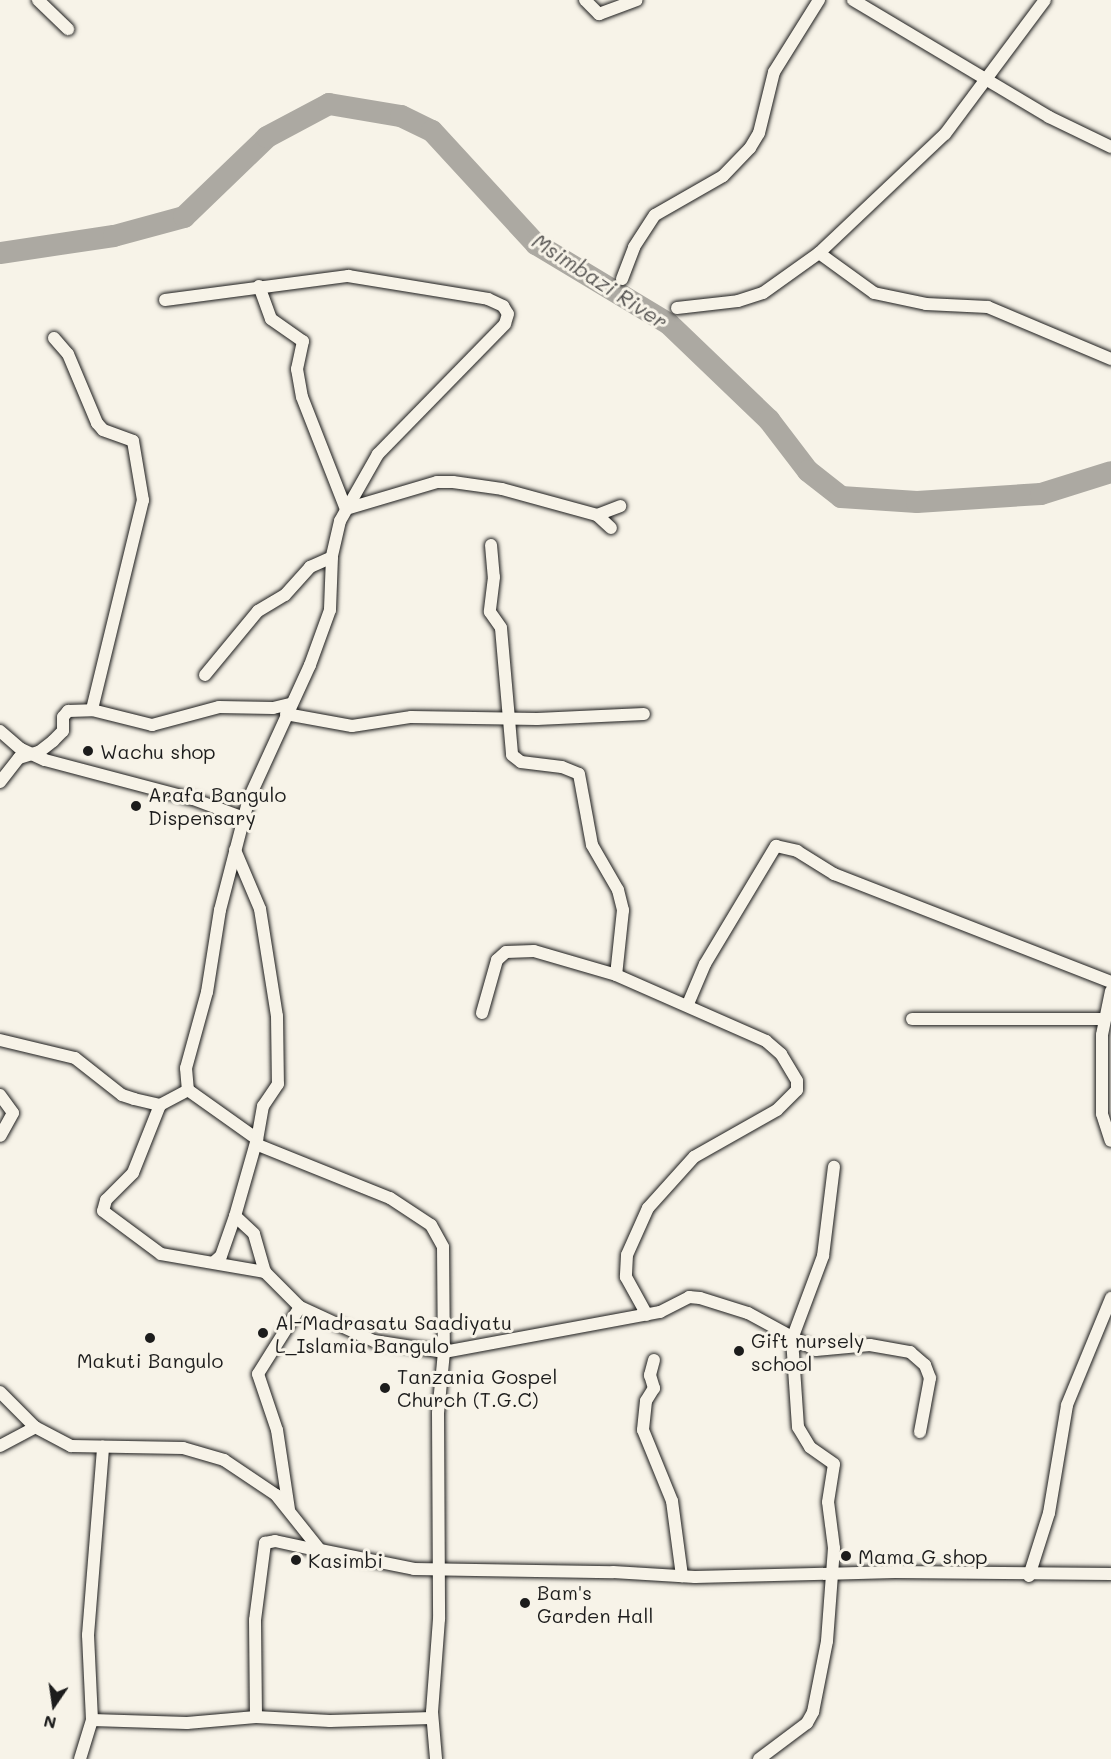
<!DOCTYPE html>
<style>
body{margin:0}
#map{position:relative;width:1111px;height:1759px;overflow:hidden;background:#f7f3e8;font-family:Mali,sans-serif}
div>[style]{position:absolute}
.river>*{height:22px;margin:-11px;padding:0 11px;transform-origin:11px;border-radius:11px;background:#aca9a2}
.roads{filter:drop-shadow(0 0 2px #1c1c1c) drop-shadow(0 0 2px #1c1c1c)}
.street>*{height:12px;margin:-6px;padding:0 6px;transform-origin:6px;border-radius:6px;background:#f7f3e8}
.dots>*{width:16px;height:16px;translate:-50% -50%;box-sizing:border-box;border:3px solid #f7f3e8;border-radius:50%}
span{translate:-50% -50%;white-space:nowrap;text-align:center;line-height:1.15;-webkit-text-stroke:6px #f7f3e8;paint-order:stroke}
.poi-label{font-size:20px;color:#1c1c1c}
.left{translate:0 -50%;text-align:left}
.water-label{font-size:21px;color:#565452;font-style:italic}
.north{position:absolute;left:24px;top:1675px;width:60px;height:60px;-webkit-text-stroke:4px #f7f3e8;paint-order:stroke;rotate:193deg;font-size:16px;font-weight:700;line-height:24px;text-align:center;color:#1c1c1c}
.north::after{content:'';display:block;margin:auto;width:21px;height:27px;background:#1c1c1c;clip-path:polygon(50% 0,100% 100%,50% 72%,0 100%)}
</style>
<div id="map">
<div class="river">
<i style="left:0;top:253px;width:115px;rotate:-8.5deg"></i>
<i style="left:114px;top:236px;width:73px;rotate:-15.2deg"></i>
<i style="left:184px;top:217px;width:115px;rotate:-43.9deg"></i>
<i style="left:267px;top:137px;width:70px;rotate:-28deg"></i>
<i style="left:329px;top:104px;width:73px;rotate:9.5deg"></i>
<i style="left:401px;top:116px;width:34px;rotate:26deg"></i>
<i style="left:432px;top:131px;width:154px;rotate:47.4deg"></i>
<i style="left:536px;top:244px;width:155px;rotate:31deg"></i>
<i style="left:669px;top:324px;width:139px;rotate:43.8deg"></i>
<i style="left:769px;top:420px;width:64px;rotate:52.6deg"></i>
<i style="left:808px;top:471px;width:42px;rotate:38.2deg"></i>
<i style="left:841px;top:497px;width:76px;rotate:3.8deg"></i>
<i style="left:917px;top:502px;width:124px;rotate:-3.7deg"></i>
<i style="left:1041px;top:494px;width:73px;rotate:-17.4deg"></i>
</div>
<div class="roads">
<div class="street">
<i style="left:38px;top:0;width:42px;rotate:44deg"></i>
<i style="left:585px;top:0;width:20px;rotate:45deg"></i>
<i style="left:599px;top:14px;width:40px;rotate:-20.2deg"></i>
<i style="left:853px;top:0;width:228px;rotate:30.8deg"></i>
<i style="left:1049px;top:117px;width:69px;rotate:25.8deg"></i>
<i style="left:819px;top:253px;width:68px;rotate:36deg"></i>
<i style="left:874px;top:293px;width:53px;rotate:11.9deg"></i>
<i style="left:926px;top:304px;width:62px;rotate:2.8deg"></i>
<i style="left:988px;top:307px;width:134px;rotate:22.9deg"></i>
<i style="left:622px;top:279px;width:34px;rotate:-69deg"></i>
<i style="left:634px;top:247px;width:38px;rotate:-57deg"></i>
<i style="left:655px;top:215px;width:78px;rotate:-29.8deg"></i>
<i style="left:723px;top:176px;width:39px;rotate:-46deg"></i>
<i style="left:750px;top:148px;width:17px;rotate:-59deg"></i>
<i style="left:759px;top:133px;width:63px;rotate:-76.2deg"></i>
<i style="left:774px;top:72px;width:85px;rotate:-58deg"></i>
<i style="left:259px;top:286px;width:35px;rotate:70deg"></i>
<i style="left:271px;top:319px;width:39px;rotate:35deg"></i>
<i style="left:303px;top:341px;width:29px;rotate:102deg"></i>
<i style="left:297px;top:369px;width:28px;rotate:80deg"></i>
<i style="left:302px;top:397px;width:120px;rotate:68.6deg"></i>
<i style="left:165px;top:300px;width:185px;rotate:-7.5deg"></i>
<i style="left:348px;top:276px;width:142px;rotate:9.3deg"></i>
<i style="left:488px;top:299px;width:17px;rotate:25deg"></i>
<i style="left:503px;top:306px;width:9px;rotate:58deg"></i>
<i style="left:508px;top:314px;width:10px;rotate:107deg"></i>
<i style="left:505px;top:324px;width:182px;rotate:134.3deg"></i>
<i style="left:378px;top:454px;width:77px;rotate:119.6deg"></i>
<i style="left:340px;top:521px;width:37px;rotate:103deg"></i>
<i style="left:332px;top:557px;width:53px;rotate:92.2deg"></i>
<i style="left:330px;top:610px;width:59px;rotate:110deg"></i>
<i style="left:310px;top:665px;width:146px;rotate:114.6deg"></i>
<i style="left:249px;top:798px;width:116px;rotate:104.5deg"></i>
<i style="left:220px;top:910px;width:83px;rotate:99deg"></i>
<i style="left:207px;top:992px;width:79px;rotate:105.4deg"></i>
<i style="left:186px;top:1068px;width:22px;rotate:85deg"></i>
<i style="left:188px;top:1090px;width:85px;rotate:35.4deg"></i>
<i style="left:257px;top:1139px;width:80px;rotate:105.9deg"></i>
<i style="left:235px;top:1216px;width:26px;rotate:43deg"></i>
<i style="left:254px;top:1234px;width:40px;rotate:74deg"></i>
<i style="left:265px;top:1272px;width:49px;rotate:45deg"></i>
<i style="left:300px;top:1307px;width:79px;rotate:122.1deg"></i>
<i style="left:258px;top:1374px;width:59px;rotate:71.3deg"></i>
<i style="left:277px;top:1430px;width:80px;rotate:81.4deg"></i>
<i style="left:677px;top:308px;width:61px;rotate:-6.5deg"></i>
<i style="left:738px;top:301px;width:26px;rotate:-18deg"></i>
<i style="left:763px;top:293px;width:69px;rotate:-35.5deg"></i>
<i style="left:819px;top:253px;width:173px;rotate:-43.4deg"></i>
<i style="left:945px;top:134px;width:167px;rotate:-53.3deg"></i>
<i style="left:54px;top:338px;width:21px;rotate:49deg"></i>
<i style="left:68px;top:354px;width:75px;rotate:67.2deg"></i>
<i style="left:97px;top:423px;width:9px;rotate:49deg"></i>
<i style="left:103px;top:430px;width:32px;rotate:20deg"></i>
<i style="left:133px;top:441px;width:60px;rotate:80.4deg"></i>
<i style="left:143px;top:500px;width:216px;rotate:103.7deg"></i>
<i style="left:346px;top:509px;width:95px;rotate:-16.5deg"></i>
<i style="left:437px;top:482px;width:16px"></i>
<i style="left:453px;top:482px;width:49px;rotate:8.1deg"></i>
<i style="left:502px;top:489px;width:98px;rotate:15.3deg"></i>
<i style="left:597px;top:515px;width:19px;rotate:43deg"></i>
<i style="left:597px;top:515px;width:25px;rotate:-21deg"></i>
<i style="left:491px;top:545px;width:32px;rotate:85deg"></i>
<i style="left:494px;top:577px;width:35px;rotate:97deg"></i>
<i style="left:490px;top:612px;width:19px;rotate:55deg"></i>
<i style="left:501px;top:628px;width:127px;rotate:85deg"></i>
<i style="left:512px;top:755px;width:11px;rotate:38deg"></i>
<i style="left:521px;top:762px;width:41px;rotate:7deg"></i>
<i style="left:562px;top:767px;width:18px;rotate:22deg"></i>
<i style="left:579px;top:774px;width:72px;rotate:79.6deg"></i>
<i style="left:592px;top:845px;width:52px;rotate:60deg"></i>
<i style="left:618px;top:890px;width:21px;rotate:76deg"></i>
<i style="left:623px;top:910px;width:65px;rotate:96.1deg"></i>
<i style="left:205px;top:675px;width:83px;rotate:-50.4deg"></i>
<i style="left:258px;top:611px;width:31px;rotate:-31deg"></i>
<i style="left:285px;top:595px;width:38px;rotate:-48deg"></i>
<i style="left:310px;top:567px;width:24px;rotate:-24deg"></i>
<i style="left:286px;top:714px;width:67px;rotate:10.3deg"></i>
<i style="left:352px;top:726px;width:60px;rotate:-8.7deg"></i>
<i style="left:411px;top:717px;width:126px;rotate:0.9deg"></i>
<i style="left:537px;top:719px;width:107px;rotate:-2.7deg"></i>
<i style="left:0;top:731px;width:28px;rotate:41deg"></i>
<i style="left:21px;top:749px;width:26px;rotate:25deg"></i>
<i style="left:45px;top:760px;width:153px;rotate:14.8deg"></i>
<i style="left:193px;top:799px;width:54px;rotate:20.4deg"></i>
<i style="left:0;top:782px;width:31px;rotate:-52deg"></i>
<i style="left:19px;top:758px;width:21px;rotate:-17deg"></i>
<i style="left:39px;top:752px;width:18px;rotate:-38deg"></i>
<i style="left:53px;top:741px;width:14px;rotate:-45deg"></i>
<i style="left:63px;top:731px;width:14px;rotate:-90deg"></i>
<i style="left:63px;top:717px;width:8px;rotate:-50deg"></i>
<i style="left:68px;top:711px;width:24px;rotate:-2deg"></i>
<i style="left:92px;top:710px;width:62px;rotate:14deg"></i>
<i style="left:152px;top:725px;width:69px;rotate:-15deg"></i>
<i style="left:219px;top:707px;width:54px;rotate:1.1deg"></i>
<i style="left:273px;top:708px;width:18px;rotate:-13deg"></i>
<i style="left:235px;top:850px;width:64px;rotate:67deg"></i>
<i style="left:260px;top:909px;width:108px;rotate:81deg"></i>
<i style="left:277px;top:1016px;width:68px;rotate:89.2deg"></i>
<i style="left:278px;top:1084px;width:27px;rotate:124deg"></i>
<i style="left:263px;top:1106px;width:34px;rotate:100deg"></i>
<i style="left:1111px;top:991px;width:45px;rotate:101.6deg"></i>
<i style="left:1102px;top:1035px;width:79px;rotate:90deg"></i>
<i style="left:1102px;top:1114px;width:28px;rotate:72deg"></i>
<i style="left:688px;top:1004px;width:43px;rotate:-67deg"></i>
<i style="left:705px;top:964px;width:138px;rotate:-59deg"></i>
<i style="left:776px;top:846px;width:22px;rotate:13deg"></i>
<i style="left:797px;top:851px;width:44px;rotate:31.9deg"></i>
<i style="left:834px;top:874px;width:297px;rotate:21.3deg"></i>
<i style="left:482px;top:1013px;width:55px;rotate:-74.2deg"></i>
<i style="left:497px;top:960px;width:12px;rotate:-42deg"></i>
<i style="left:506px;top:952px;width:28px;rotate:-2deg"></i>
<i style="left:534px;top:951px;width:85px;rotate:16.3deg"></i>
<i style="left:616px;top:975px;width:164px;rotate:23.7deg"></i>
<i style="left:766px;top:1041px;width:20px;rotate:41deg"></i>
<i style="left:781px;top:1054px;width:31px;rotate:59deg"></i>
<i style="left:797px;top:1081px;width:9px;rotate:90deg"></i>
<i style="left:797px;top:1090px;width:28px;rotate:135deg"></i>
<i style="left:777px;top:1110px;width:95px;rotate:150.5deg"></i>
<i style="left:694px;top:1157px;width:69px;rotate:132deg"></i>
<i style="left:648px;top:1208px;width:51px;rotate:114.1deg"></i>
<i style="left:627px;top:1255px;width:22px;rotate:93deg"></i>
<i style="left:626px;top:1277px;width:43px;rotate:61.1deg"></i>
<i style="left:912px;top:1019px;width:192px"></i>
<i style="left:0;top:1040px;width:77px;rotate:13.5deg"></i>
<i style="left:75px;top:1058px;width:60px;rotate:38.2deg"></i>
<i style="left:122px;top:1095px;width:13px;rotate:18deg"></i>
<i style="left:134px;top:1099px;width:27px;rotate:13deg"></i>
<i style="left:160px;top:1105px;width:32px;rotate:-28deg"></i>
<i style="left:0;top:1095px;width:22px;rotate:54deg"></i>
<i style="left:13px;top:1113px;width:26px;rotate:119deg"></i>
<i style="left:160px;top:1105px;width:73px;rotate:111.7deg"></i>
<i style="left:133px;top:1173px;width:38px;rotate:135deg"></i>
<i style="left:106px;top:1200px;width:11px;rotate:105deg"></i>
<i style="left:103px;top:1211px;width:72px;rotate:36.6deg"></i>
<i style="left:161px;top:1254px;width:106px;rotate:9.8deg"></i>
<i style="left:258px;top:1145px;width:142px;rotate:21.9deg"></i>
<i style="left:390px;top:1198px;width:49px;rotate:33.4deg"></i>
<i style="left:431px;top:1225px;width:25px;rotate:61deg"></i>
<i style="left:443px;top:1247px;width:105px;rotate:89.5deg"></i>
<i style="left:444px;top:1352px;width:61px;rotate:95.6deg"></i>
<i style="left:438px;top:1413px;width:206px;rotate:89.7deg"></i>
<i style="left:439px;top:1619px;width:93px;rotate:94.3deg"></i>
<i style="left:432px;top:1712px;width:47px;rotate:85.1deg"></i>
<i style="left:214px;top:1262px;width:9px;rotate:-41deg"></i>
<i style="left:221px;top:1256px;width:42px;rotate:-70.7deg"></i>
<i style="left:300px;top:1307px;width:81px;rotate:24.7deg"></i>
<i style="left:374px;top:1341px;width:71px;rotate:8.9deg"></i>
<i style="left:444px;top:1352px;width:220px;rotate:-10.5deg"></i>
<i style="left:660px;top:1312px;width:33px;rotate:-27deg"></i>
<i style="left:689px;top:1297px;width:11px;rotate:5deg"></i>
<i style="left:700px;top:1298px;width:50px;rotate:17.4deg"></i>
<i style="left:748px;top:1313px;width:77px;rotate:28.6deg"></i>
<i style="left:816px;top:1350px;width:54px;rotate:-5.3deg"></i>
<i style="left:870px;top:1345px;width:41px;rotate:9.9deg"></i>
<i style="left:910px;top:1352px;width:20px;rotate:41deg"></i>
<i style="left:925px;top:1365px;width:14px;rotate:69deg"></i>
<i style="left:930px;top:1378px;width:55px;rotate:100.5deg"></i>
<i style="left:654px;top:1360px;width:16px;rotate:105deg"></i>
<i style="left:650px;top:1375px;width:14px;rotate:73deg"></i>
<i style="left:654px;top:1388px;width:15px;rotate:122deg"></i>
<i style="left:646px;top:1401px;width:29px;rotate:96deg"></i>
<i style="left:643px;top:1430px;width:77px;rotate:67.8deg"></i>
<i style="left:672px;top:1501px;width:76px;rotate:82.4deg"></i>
<i style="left:0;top:1392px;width:49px;rotate:45deg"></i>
<i style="left:35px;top:1427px;width:41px;rotate:27.8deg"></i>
<i style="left:71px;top:1446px;width:112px;rotate:1deg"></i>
<i style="left:183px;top:1448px;width:43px;rotate:16.3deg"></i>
<i style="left:224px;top:1460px;width:63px;rotate:33.9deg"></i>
<i style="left:276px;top:1495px;width:70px;rotate:51.3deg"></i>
<i style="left:320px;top:1550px;width:96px;rotate:11.4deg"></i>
<i style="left:414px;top:1569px;width:199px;rotate:0.9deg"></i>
<i style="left:613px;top:1572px;width:82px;rotate:3.5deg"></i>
<i style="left:695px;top:1577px;width:200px;rotate:-1.4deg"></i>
<i style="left:895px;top:1572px;width:216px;rotate:0.5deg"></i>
<i style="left:0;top:1446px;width:40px;rotate:-28deg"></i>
<i style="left:1029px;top:1576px;width:66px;rotate:-72.4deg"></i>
<i style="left:1049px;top:1513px;width:109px;rotate:-80.5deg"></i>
<i style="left:1067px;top:1405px;width:116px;rotate:-67.6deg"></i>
<i style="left:256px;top:1717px;width:74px;rotate:3.1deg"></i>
<i style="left:330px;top:1721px;width:102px;rotate:-1.7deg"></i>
<i style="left:92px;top:1720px;width:85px;rotate:-92.7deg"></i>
<i style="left:88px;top:1635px;width:189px;rotate:-85.4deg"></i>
<i style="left:80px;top:1759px;width:41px;rotate:-72.9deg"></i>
<i style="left:92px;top:1720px;width:95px;rotate:1.8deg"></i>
<i style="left:187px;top:1723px;width:69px;rotate:-5deg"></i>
<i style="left:256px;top:1717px;width:97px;rotate:-90.6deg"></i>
<i style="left:255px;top:1620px;width:78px;rotate:-82.6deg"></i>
<i style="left:265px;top:1543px;width:10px;rotate:-11deg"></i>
<i style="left:275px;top:1541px;width:43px;rotate:12.1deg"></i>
<i style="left:759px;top:1759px;width:60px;rotate:-36.9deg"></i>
<i style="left:807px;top:1723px;width:13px;rotate:-61deg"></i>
<i style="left:813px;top:1712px;width:72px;rotate:-78.8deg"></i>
<i style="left:827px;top:1641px;width:93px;rotate:-85.7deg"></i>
<i style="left:834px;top:1548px;width:46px;rotate:-97.4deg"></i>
<i style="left:828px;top:1502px;width:38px;rotate:-81deg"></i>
<i style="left:834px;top:1464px;width:29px;rotate:-145deg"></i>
<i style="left:810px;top:1447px;width:23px;rotate:-121deg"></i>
<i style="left:798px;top:1427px;width:88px;rotate:-93.9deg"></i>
<i style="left:792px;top:1339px;width:89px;rotate:-69.5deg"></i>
<i style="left:823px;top:1256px;width:90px;rotate:-83deg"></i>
</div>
</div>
<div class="dots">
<i style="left:88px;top:751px;background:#1c1c1c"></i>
<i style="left:136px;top:806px;background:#1c1c1c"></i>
<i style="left:263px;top:1333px;background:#1c1c1c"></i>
<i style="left:150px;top:1338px;background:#1c1c1c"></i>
<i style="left:739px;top:1351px;background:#1c1c1c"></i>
<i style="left:385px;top:1388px;background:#1c1c1c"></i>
<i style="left:846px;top:1556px;background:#1c1c1c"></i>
<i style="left:296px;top:1560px;background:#1c1c1c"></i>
<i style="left:525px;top:1603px;background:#1c1c1c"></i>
</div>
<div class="poi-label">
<span class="left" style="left:100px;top:751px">Wachu shop</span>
<span class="left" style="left:148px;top:806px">Arafa Bangulo<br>Dispensary</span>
<span class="left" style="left:275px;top:1334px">Al-Madrasatu Saadiyatu<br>L_Islamia Bangulo</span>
<span class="left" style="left:751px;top:1352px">Gift nursely<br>school</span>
<span style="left:150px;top:1360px">Makuti Bangulo</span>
<span class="left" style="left:397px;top:1388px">Tanzania Gospel<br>Church (T.G.C)</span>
<span class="left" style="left:858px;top:1556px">Mama G shop</span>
<span class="left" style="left:308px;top:1560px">Kasimbi</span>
<span class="left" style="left:537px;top:1604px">Bam's<br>Garden Hall</span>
</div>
<div class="water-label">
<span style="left:600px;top:281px;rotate:33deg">Msimbazi River</span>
</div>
<div class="north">N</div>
</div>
